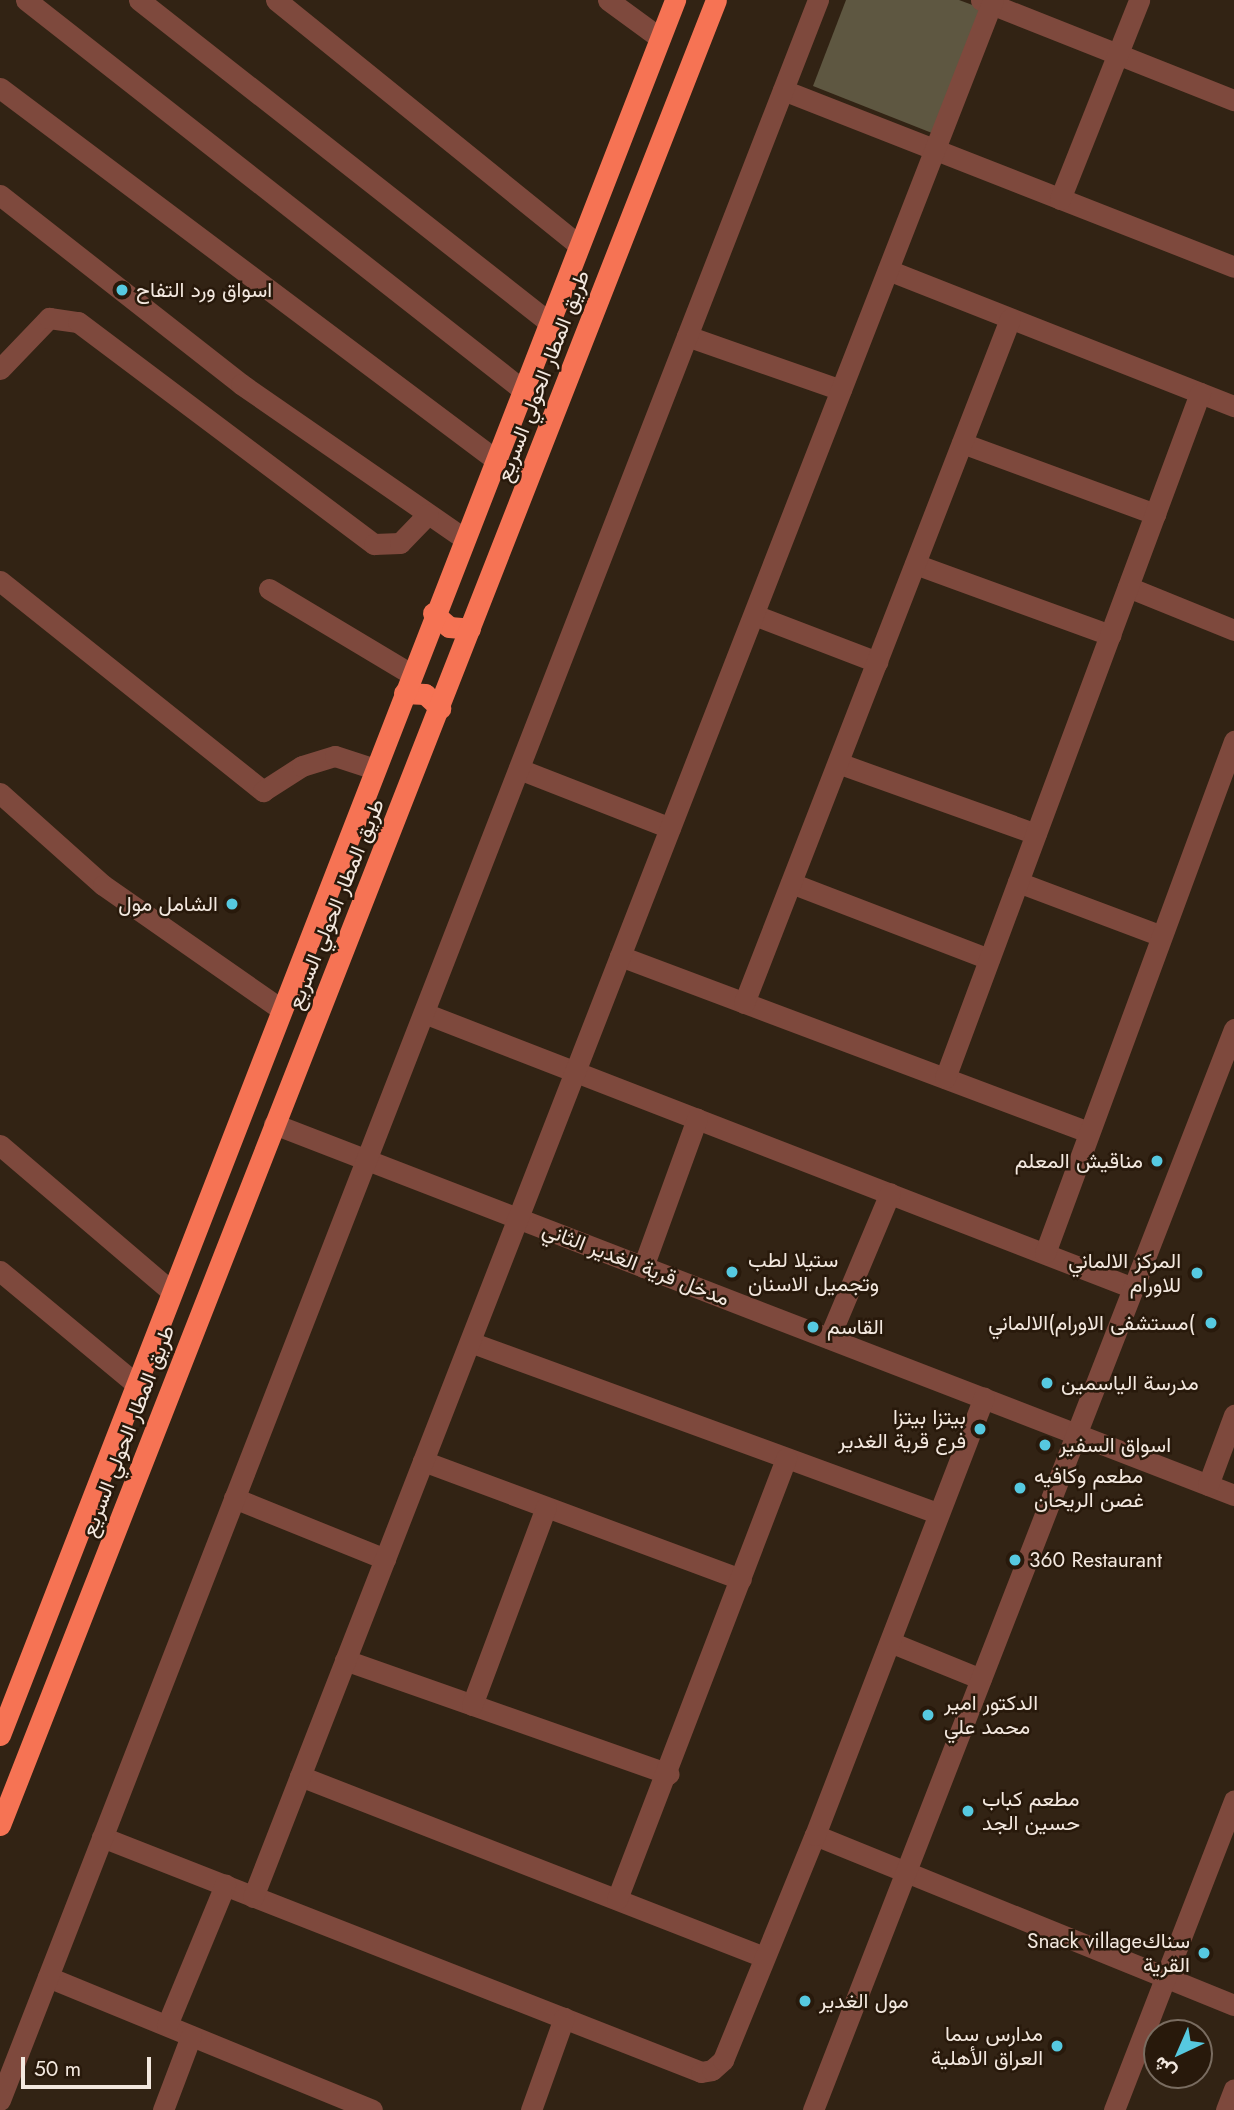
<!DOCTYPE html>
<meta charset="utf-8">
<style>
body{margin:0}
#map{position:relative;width:1234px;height:2110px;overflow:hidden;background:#322314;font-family:Jost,Vazirmatn,sans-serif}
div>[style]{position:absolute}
.building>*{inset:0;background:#5e5741}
.minor>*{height:21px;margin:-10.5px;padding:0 10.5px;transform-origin:10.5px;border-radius:10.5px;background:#7e493d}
.highway>*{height:21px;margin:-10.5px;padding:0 10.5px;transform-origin:10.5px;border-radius:10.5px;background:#f67354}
.dots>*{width:19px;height:19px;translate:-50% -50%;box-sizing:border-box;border:4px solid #28190b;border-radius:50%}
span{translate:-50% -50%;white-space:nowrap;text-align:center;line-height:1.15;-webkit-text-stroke:5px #28190b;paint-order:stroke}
.poi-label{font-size:21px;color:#f3e8df}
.left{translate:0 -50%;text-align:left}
.right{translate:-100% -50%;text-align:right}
.street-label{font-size:21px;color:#f3e8df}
.north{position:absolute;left:1143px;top:2019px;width:70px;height:70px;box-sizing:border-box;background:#28190b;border:2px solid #796c60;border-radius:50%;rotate:224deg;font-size:19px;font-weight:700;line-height:28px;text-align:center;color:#f3e8df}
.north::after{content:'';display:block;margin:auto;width:24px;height:32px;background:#56c9e0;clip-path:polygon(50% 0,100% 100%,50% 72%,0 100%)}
.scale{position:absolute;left:21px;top:2057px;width:130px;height:32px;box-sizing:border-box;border:4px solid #f3e8df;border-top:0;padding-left:9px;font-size:21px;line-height:24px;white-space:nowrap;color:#f3e8df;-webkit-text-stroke:5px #28190b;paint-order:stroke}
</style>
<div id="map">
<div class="building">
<i style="clip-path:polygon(846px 0,959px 0,986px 10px,937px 135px,813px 86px)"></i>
</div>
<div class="minor">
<i style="left:26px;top:0;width:632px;rotate:38.12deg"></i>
<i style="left:139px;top:0;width:523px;rotate:38.16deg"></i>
<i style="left:276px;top:0;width:390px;rotate:39deg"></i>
<i style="left:608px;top:0;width:64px;rotate:36.2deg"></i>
<i style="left:981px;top:0;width:272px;rotate:21.6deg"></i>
<i style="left:0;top:88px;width:620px;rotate:36.87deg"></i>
<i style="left:783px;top:90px;width:484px;rotate:21.4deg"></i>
<i style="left:0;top:195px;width:306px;rotate:38.1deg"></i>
<i style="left:241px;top:384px;width:272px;rotate:34.7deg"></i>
<i style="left:1060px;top:199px;width:214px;rotate:-68.3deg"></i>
<i style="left:888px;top:270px;width:372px;rotate:21.5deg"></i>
<i style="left:687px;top:336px;width:163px;rotate:19.3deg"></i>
<i style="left:0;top:369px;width:71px;rotate:-46.1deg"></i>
<i style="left:49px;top:318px;width:29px;rotate:8deg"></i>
<i style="left:78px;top:322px;width:370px;rotate:36.9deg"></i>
<i style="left:374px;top:544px;width:26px;rotate:-2deg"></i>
<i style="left:400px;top:543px;width:40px;rotate:-46deg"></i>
<i style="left:962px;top:443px;width:206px;rotate:20.2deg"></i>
<i style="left:915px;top:564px;width:208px;rotate:20deg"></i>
<i style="left:0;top:581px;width:337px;rotate:38.6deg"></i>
<i style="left:263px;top:791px;width:46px;rotate:-32.7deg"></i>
<i style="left:302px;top:766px;width:34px;rotate:-17deg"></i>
<i style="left:335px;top:756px;width:42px;rotate:18deg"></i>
<i style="left:1128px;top:587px;width:114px;rotate:22.1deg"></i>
<i style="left:269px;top:589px;width:165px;rotate:30.9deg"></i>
<i style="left:754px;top:615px;width:132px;rotate:20.9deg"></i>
<i style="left:838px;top:763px;width:210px;rotate:19.7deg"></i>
<i style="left:519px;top:769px;width:162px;rotate:21.3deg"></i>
<i style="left:0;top:793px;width:138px;rotate:41.8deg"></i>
<i style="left:103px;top:885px;width:218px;rotate:34.9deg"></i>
<i style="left:1018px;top:882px;width:151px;rotate:20.6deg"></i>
<i style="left:791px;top:883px;width:212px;rotate:21deg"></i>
<i style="left:620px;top:956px;width:500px;rotate:20.6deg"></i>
<i style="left:744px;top:1003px;width:734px;rotate:-68.75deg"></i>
<i style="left:424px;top:1013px;width:760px;rotate:21.2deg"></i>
<i style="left:945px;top:1078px;width:731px;rotate:-69.58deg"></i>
<i style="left:274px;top:1124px;width:1029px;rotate:21.13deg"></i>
<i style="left:0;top:1145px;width:226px;rotate:40.5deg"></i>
<i style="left:1045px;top:1253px;width:546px;rotate:-69.74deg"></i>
<i style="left:643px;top:1267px;width:158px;rotate:-70deg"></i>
<i style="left:0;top:1271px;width:177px;rotate:39.7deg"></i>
<i style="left:829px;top:1338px;width:157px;rotate:-67.2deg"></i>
<i style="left:470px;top:1342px;width:497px;rotate:20.1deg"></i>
<i style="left:423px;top:1461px;width:339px;rotate:20.4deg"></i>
<i style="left:1208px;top:1485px;width:75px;rotate:-69.6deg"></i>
<i style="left:234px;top:1498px;width:163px;rotate:22deg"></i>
<i style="left:890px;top:1642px;width:98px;rotate:22.1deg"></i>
<i style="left:345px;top:1660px;width:343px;rotate:19.4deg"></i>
<i style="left:472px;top:1705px;width:211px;rotate:-69.5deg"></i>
<i style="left:300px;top:1776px;width:498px;rotate:21.3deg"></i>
<i style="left:815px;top:1835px;width:452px;rotate:22.1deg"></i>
<i style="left:102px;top:1837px;width:643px;rotate:21.42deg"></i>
<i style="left:701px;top:2072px;width:11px;rotate:-10deg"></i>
<i style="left:712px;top:2070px;width:15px;rotate:-42deg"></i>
<i style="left:723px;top:2060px;width:243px;rotate:-67.8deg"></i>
<i style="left:815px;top:1835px;width:469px;rotate:-68.9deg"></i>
<i style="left:253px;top:1897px;width:2036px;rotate:-68.69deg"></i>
<i style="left:617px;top:1899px;width:472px;rotate:-69deg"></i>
<i style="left:48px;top:1977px;width:350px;rotate:22.3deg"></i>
<i style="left:167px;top:2025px;width:152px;rotate:-67.5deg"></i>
<i style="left:0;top:2100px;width:2254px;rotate:-68.72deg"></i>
<i style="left:163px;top:2110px;width:79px;rotate:-69.3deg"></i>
<i style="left:531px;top:2110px;width:98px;rotate:-70.3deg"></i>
<i style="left:813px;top:2110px;width:1160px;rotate:-68.72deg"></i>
<i style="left:1114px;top:2110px;width:332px;rotate:-68.8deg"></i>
<i style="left:1226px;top:2110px;width:22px;rotate:-69deg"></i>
</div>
<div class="highway">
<i style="left:433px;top:613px;width:21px;rotate:41deg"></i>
<i style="left:449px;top:627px;width:21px;rotate:5deg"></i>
<i style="left:404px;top:693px;width:21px;rotate:3deg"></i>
<i style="left:425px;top:694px;width:21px;rotate:43deg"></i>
<i style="left:0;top:1735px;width:1862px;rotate:-68.74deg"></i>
<i style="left:0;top:1825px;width:1960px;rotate:-68.58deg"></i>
</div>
<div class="dots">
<i style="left:122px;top:290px;background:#56c9e0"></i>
<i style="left:232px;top:904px;background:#56c9e0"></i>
<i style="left:1157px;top:1161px;background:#56c9e0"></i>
<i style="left:732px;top:1272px;background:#56c9e0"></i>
<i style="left:1197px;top:1273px;background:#56c9e0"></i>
<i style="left:1211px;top:1323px;background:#56c9e0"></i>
<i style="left:813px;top:1327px;background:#56c9e0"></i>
<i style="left:1047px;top:1383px;background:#56c9e0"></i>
<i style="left:980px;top:1429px;background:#56c9e0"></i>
<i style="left:1045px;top:1445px;background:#56c9e0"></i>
<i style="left:1020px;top:1488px;background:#56c9e0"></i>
<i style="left:1015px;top:1560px;background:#56c9e0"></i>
<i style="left:928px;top:1715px;background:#56c9e0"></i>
<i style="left:968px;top:1811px;background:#56c9e0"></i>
<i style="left:1204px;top:1953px;background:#56c9e0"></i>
<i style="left:805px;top:2001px;background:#56c9e0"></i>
<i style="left:1057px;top:2046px;background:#56c9e0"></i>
</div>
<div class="poi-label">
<span class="left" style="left:136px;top:290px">اسواق ورد التفاح</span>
<span class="right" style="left:218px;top:904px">الشامل مول</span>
<span class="right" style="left:1143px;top:1161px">مناقيش المعلم</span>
<span class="left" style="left:748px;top:1272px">ستيلا لطب<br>وتجميل الاسنان</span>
<span class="right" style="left:1181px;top:1273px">المركز الالماني<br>للاورام</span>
<span class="right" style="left:1195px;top:1323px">مستشفى الاورام)الالماني(</span>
<span class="left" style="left:827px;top:1327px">القاسم</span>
<span class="left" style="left:1061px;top:1383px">مدرسة الياسمين</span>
<span class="right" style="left:966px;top:1429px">بيتزا بيتزا<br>فرع قرية الغدير</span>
<span class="left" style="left:1059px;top:1445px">اسواق السفير</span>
<span class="left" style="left:1034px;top:1488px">مطعم وكافيه<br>غصن الريحان</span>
<span class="left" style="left:1029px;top:1560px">360 Restaurant</span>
<span class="left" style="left:944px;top:1715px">الدكتور امير<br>محمد علي</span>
<span class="left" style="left:982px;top:1811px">مطعم كباب<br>حسين الجد</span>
<span class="right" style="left:1190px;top:1953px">Snack villageسناك<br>القرية</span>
<span class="left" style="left:819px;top:2001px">مول الغدير</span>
<span class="right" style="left:1043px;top:2046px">مدارس سما<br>العراق الأهلية</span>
</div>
<div class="street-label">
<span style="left:543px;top:376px;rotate:-69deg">طريق المطار الحولي السريع</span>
<span style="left:336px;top:904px;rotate:-68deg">طريق المطار الحولي السريع</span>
<span style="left:636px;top:1264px;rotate:21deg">مدخل قرية الغدير الثاني</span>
<span style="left:128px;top:1431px;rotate:-69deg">طريق المطار الحولي السريع</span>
</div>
<div class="north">ش</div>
<div class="scale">50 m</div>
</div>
